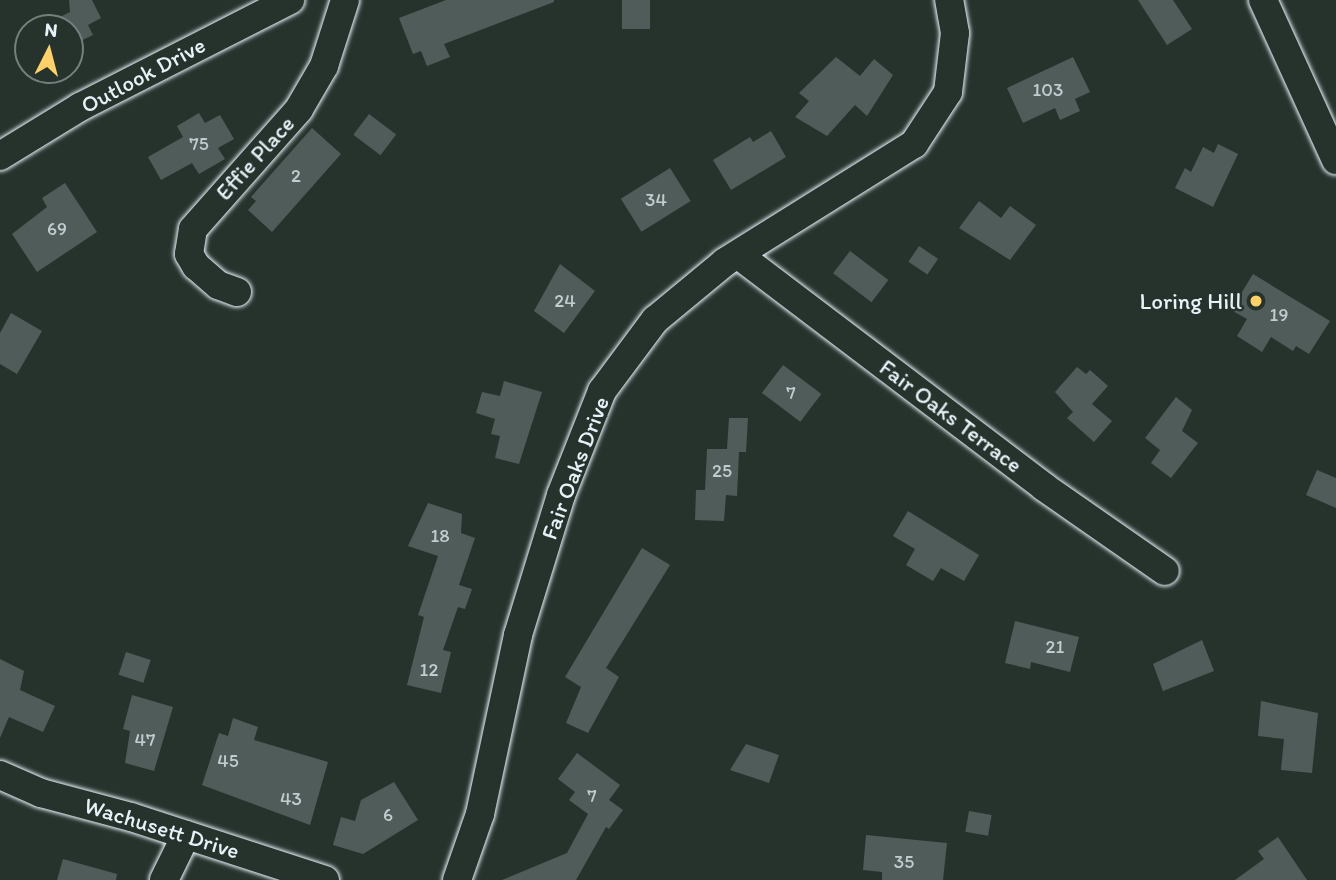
<!DOCTYPE html>
<style>
body{margin:0}
#map{position:relative;width:1336px;height:880px;overflow:hidden;background:#26332d;font-family:Itim,sans-serif}
div>[style]{position:absolute}
.building>*{inset:0;background:#505c59;transform-origin:0 0}
.roads{filter:drop-shadow(0 0 2px #e8f1f8) drop-shadow(0 0 2px #e8f1f8)}
.minor>*{height:28px;margin:-14px;padding:0 14px;transform-origin:14px;border-radius:14px;background:#26332d}
.dots>*{width:19px;height:19px;translate:-50% -50%;box-sizing:border-box;border:4px solid #26332d;border-radius:50%}
span{translate:-50% -50%;white-space:nowrap;text-align:center;line-height:1.15;-webkit-text-stroke:5px #26332d;paint-order:stroke}
.number-label{font-size:19px;color:#c2ccd0}
.number-label span{-webkit-text-stroke-width:0}
.street-label{font-size:23px;color:#e8f1f8}
.poi-label{font-size:23px;color:#e8f1f8}
.right{translate:-100% -50%;text-align:right}
.north{position:absolute;left:14px;top:14px;width:70px;height:70px;box-sizing:border-box;background:#26332d;border:2px solid #747f7e;border-radius:50%;rotate:6deg;font-size:19px;font-weight:700;line-height:28px;text-align:center;color:#e8f1f8}
.north::after{content:'';display:block;margin:auto;width:24px;height:32px;background:#ffd166;clip-path:polygon(50% 0,100% 100%,50% 72%,0 100%)}
</style>
<div id="map">
<div class="building">
<i style="clip-path:polygon(69px 0,92px 0,101px 18px,88px 25px,93px 35px,70px 46px,70px 28px,38px 28px,70px 12px)"></i>
<i style="clip-path:polygon(446px 0,554px 0,554px 2px,444px 44px,450px 57px,427px 66px,421px 51px,413px 54px,399px 18px)"></i>
<i style="left:622px;top:0;width:28px;height:29px"></i>
<i style="clip-path:polygon(1138px 0,1173px 0,1192px 29px,1167px 45px)"></i>
<i style="clip-path:polygon(836px 57px,860px 76px,874px 59px,893px 75px,867px 116px,855px 105px,827px 136px,795px 117px,809px 101px,799px 93px)"></i>
<i style="clip-path:polygon(1073px 57px,1090px 92px,1075px 99px,1080px 111px,1060px 120px,1055px 108px,1023px 123px,1007px 88px)"></i>
<i style="clip-path:polygon(199px 113px,205px 123px,220px 115px,234px 139px,218px 148px,225px 159px,199px 174px,192px 163px,161px 180px,148px 157px,183px 137px,177px 126px)"></i>
<i style="left:369px;top:114px;width:34px;height:26px;rotate:37deg"></i>
<i style="clip-path:polygon(312px 128px,341px 154px,272px 232px,248px 210px,256px 201px,251px 197px)"></i>
<i style="clip-path:polygon(771px 131px,786px 157px,731px 190px,713px 160px,750px 137px,753px 142px)"></i>
<i style="clip-path:polygon(1218px 144px,1238px 154px,1213px 207px,1175px 188px,1185px 168px,1191px 172px,1203px 147px,1214px 153px)"></i>
<i style="left:670px;top:168px;width:39px;height:58px;rotate:58deg"></i>
<i style="clip-path:polygon(65px 183px,97px 232px,37px 272px,12px 234px,47px 207px,42px 198px)"></i>
<i style="clip-path:polygon(979px 201px,1001px 218px,1010px 206px,1036px 225px,1010px 260px,959px 228px)"></i>
<i style="left:919px;top:246px;width:23px;height:19px;rotate:34deg"></i>
<i style="left:850px;top:251px;width:48px;height:28px;rotate:37deg"></i>
<i style="clip-path:polygon(560px 264px,595px 291px,564px 333px,534px 311px)"></i>
<i style="clip-path:polygon(1253px 274px,1330px 321px,1309px 354px,1296px 346px,1293px 351px,1271px 337px,1262px 352px,1237px 336px,1247px 319px,1231px 310px)"></i>
<i style="clip-path:polygon(11px 313px,42px 331px,17px 374px,0 364px,0 333px)"></i>
<i style="left:783px;top:365px;width:48px;height:35px;rotate:37deg"></i>
<i style="clip-path:polygon(1077px 367px,1086px 374px,1090px 370px,1108px 386px,1092px 404px,1112px 421px,1094px 442px,1067px 418px,1073px 412px,1055px 392px)"></i>
<i style="clip-path:polygon(504px 381px,542px 392px,519px 464px,495px 458px,500px 436px,491px 434px,495px 419px,476px 413px,482px 392px,500px 396px)"></i>
<i style="clip-path:polygon(1176px 397px,1192px 410px,1182px 431px,1198px 443px,1171px 478px,1151px 463px,1160px 450px,1145px 438px)"></i>
<i style="clip-path:polygon(729px 418px,748px 418px,746px 452px,739px 452px,737px 496px,726px 495px,724px 521px,695px 520px,696px 490px,705px 490px,707px 449px,727px 449px)"></i>
<i style="clip-path:polygon(1317px 470px,1336px 478px,1336px 508px,1306px 495px)"></i>
<i style="clip-path:polygon(428px 503px,462px 514px,461px 533px,475px 538px,459px 585px,472px 589px,465px 609px,458px 607px,443px 650px,451px 652px,441px 693px,407px 685px,424px 617px,418px 615px,438px 556px,408px 546px)"></i>
<i style="clip-path:polygon(908px 511px,979px 555px,964px 581px,941px 568px,933px 581px,906px 565px,915px 549px,893px 536px)"></i>
<i style="clip-path:polygon(642px 548px,670px 565px,606px 668px,619px 677px,588px 733px,566px 723px,581px 687px,565px 677px)"></i>
<i style="clip-path:polygon(1015px 621px,1079px 637px,1070px 672px,1031px 662px,1030px 669px,1005px 663px)"></i>
<i style="clip-path:polygon(1202px 640px,1214px 671px,1163px 691px,1153px 664px)"></i>
<i style="left:126px;top:652px;width:26px;height:24px;rotate:18deg"></i>
<i style="clip-path:polygon(0 659px,24px 671px,20px 690px,55px 706px,43px 732px,9px 717px,0 738px)"></i>
<i style="clip-path:polygon(132px 695px,173px 707px,154px 771px,125px 763px,130px 731px,123px 729px)"></i>
<i style="clip-path:polygon(1261px 701px,1318px 713px,1312px 773px,1281px 770px,1284px 739px,1258px 736px)"></i>
<i style="clip-path:polygon(233px 718px,258px 727px,254px 740px,328px 762px,310px 825px,202px 785px,219px 733px,228px 736px)"></i>
<i style="clip-path:polygon(746px 744px,779px 755px,769px 783px,730px 770px)"></i>
<i style="clip-path:polygon(577px 753px,620px 785px,609px 800px,623px 810px,609px 829px,606px 827px,576px 880px,502px 880px,567px 853px,588px 814px,569px 800px,575px 792px,558px 779px)"></i>
<i style="clip-path:polygon(394px 782px,418px 820px,363px 854px,333px 845px,341px 817px,355px 821px,361px 800px)"></i>
<i style="left:969px;top:811px;width:23px;height:21px;rotate:10deg"></i>
<i style="clip-path:polygon(866px 835px,947px 843px,943px 880px,882px 880px,882px 872px,863px 870px)"></i>
<i style="clip-path:polygon(1278px 837px,1307px 880px,1235px 880px,1264px 859px,1258px 851px)"></i>
<i style="clip-path:polygon(63px 859px,117px 874px,116px 880px,57px 880px)"></i>
</div>
<div class="roads">
<div class="minor">
<i style="left:1263px;top:0;width:176px;rotate:65.5deg"></i>
<i style="left:0;top:156px;width:94px;rotate:-31.5deg"></i>
<i style="left:80px;top:107px;width:236px;rotate:-27deg"></i>
<i style="left:740px;top:256px;width:382px;rotate:37.2deg"></i>
<i style="left:1044px;top:487px;width:147px;rotate:34.8deg"></i>
<i style="left:237px;top:292px;width:20px;rotate:-160deg"></i>
<i style="left:218px;top:285px;width:29px;rotate:-139deg"></i>
<i style="left:196px;top:266px;width:14px;rotate:-120deg"></i>
<i style="left:189px;top:254px;width:25px;rotate:-81deg"></i>
<i style="left:193px;top:229px;width:160px;rotate:-48.5deg"></i>
<i style="left:299px;top:109px;width:50px;rotate:-59.8deg"></i>
<i style="left:324px;top:66px;width:69px;rotate:-72.3deg"></i>
<i style="left:0;top:775px;width:45px;rotate:23.7deg"></i>
<i style="left:41px;top:793px;width:93px;rotate:14.9deg"></i>
<i style="left:131px;top:817px;width:204px;rotate:18deg"></i>
<i style="left:164px;top:880px;width:50px;rotate:-63.9deg"></i>
<i style="left:457px;top:880px;width:70px;rotate:-70.8deg"></i>
<i style="left:480px;top:814px;width:183px;rotate:-78deg"></i>
<i style="left:518px;top:635px;width:146px;rotate:-72.9deg"></i>
<i style="left:561px;top:495px;width:112px;rotate:-68.5deg"></i>
<i style="left:602px;top:391px;width:89px;rotate:-53.3deg"></i>
<i style="left:655px;top:320px;width:91px;rotate:-39.6deg"></i>
<i style="left:725px;top:262px;width:223px;rotate:-32deg"></i>
<i style="left:914px;top:144px;width:62px;rotate:-56.8deg"></i>
<i style="left:948px;top:92px;width:59px;rotate:-83.2deg"></i>
<i style="left:955px;top:33px;width:34px;rotate:-100deg"></i>
</div>
</div>
<div class="dots">
<i style="left:1256px;top:301px;background:#ffd166"></i>
</div>
<div class="number-label">
<span style="left:1048px;top:90px">103</span>
<span style="left:199px;top:144px">75</span>
<span style="left:296px;top:176px">2</span>
<span style="left:656px;top:200px">34</span>
<span style="left:57px;top:229px">69</span>
<span style="left:565px;top:301px">24</span>
<span style="left:1279px;top:315px">19</span>
<span style="left:791px;top:393px">7</span>
<span style="left:722px;top:471px">25</span>
<span style="left:440px;top:536px">18</span>
<span style="left:1055px;top:647px">21</span>
<span style="left:429px;top:670px">12</span>
<span style="left:145px;top:740px">47</span>
<span style="left:228px;top:761px">45</span>
<span style="left:592px;top:796px">7</span>
<span style="left:291px;top:799px">43</span>
<span style="left:388px;top:815px">6</span>
<span style="left:904px;top:862px">35</span>
</div>
<div class="street-label">
<span style="left:143px;top:75px;rotate:-28deg">Outlook Drive</span>
<span style="left:255px;top:158px;rotate:-48deg">Effie Place</span>
<span style="left:951px;top:416px;rotate:37deg">Fair Oaks Terrace</span>
<span style="left:575px;top:468px;rotate:-69deg">Fair Oaks Drive</span>
<span style="left:162px;top:828px;rotate:17deg">Wachusett Drive</span>
</div>
<div class="poi-label">
<span class="right" style="left:1242px;top:301px">Loring Hill</span>
</div>
<div class="north">N</div>
</div>
